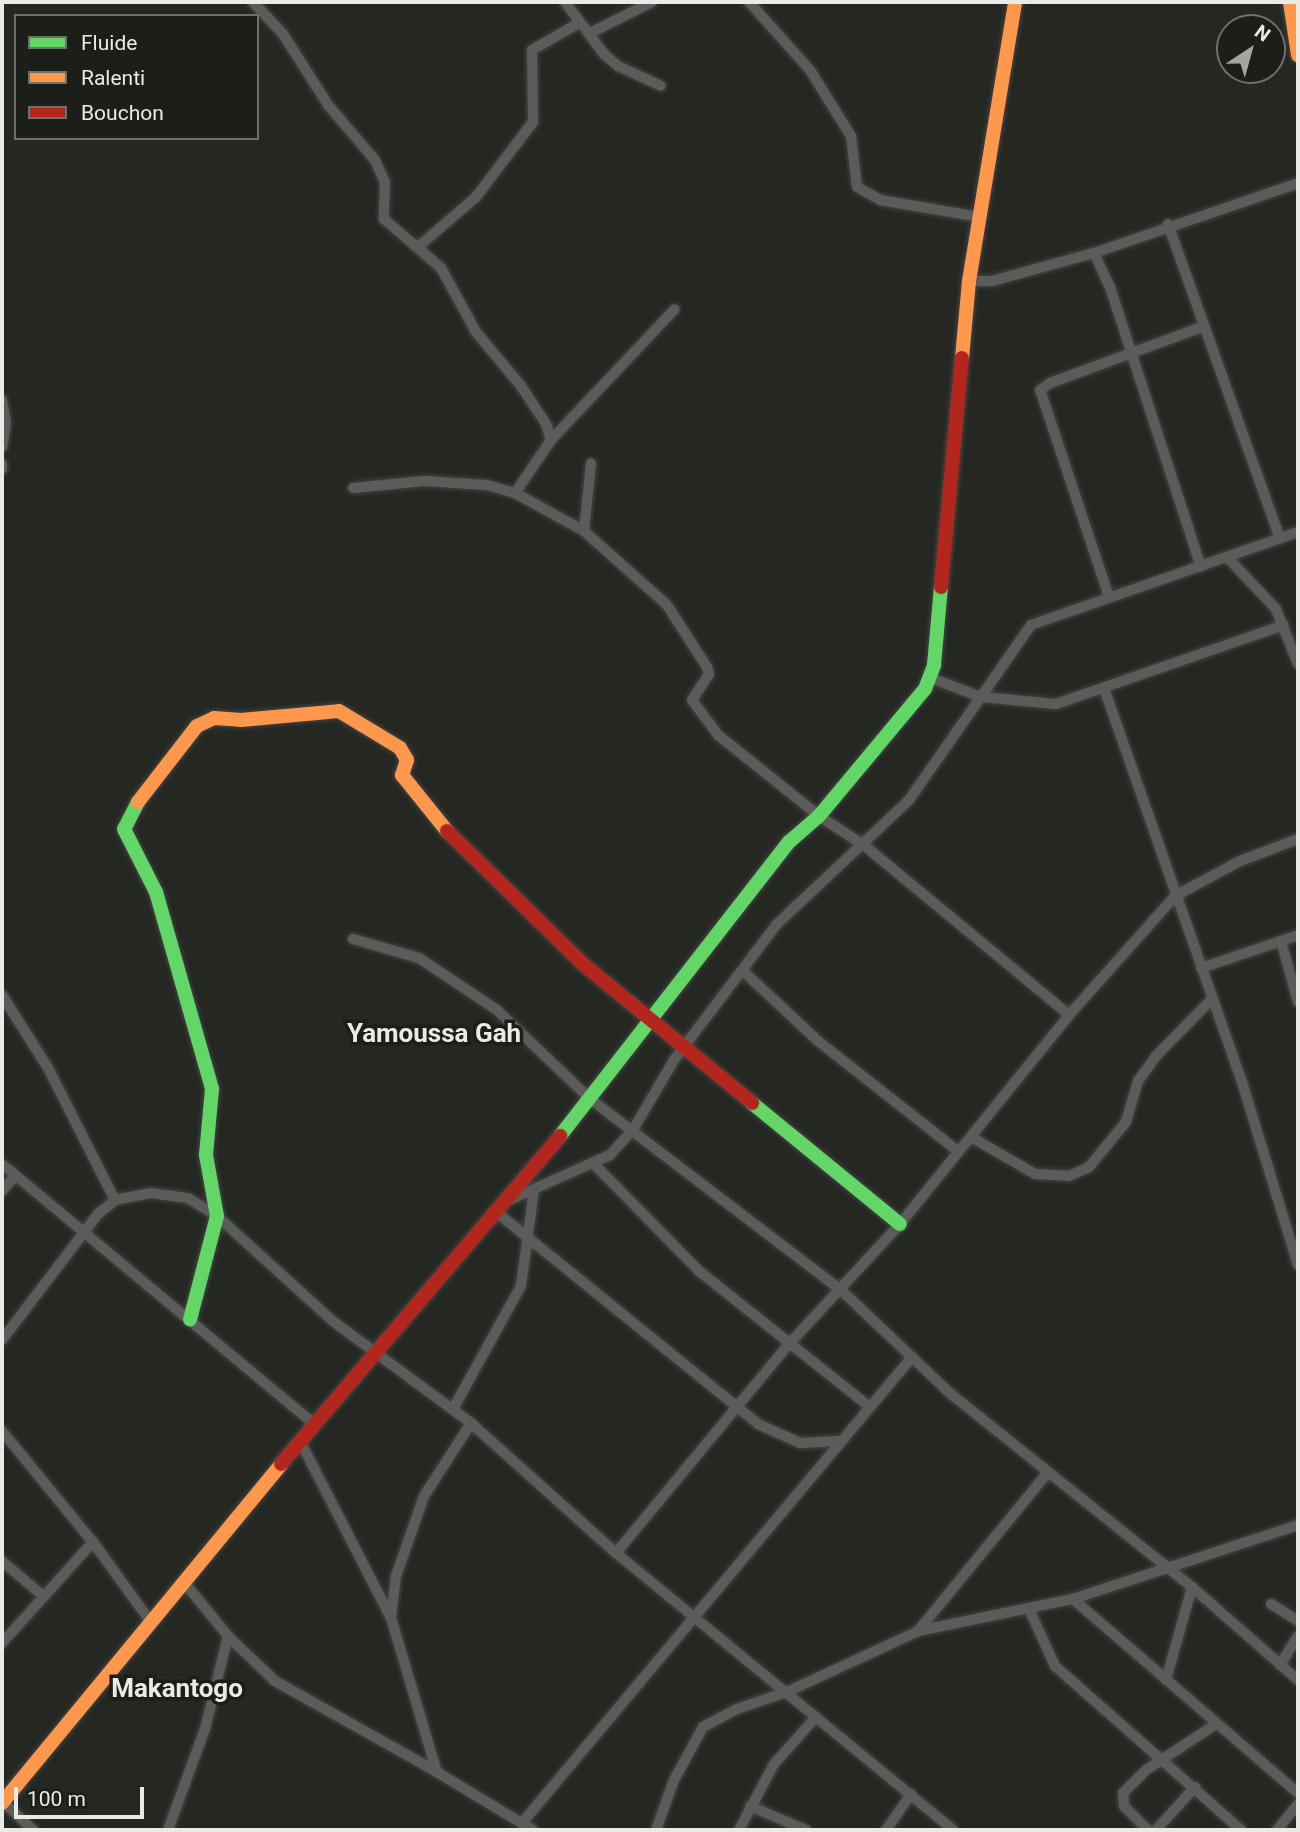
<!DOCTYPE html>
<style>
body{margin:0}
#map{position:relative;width:1300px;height:1832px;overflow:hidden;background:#252723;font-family:Roboto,sans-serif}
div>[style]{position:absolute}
.roads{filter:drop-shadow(0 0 2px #424441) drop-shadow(0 0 2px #424441)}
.street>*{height:10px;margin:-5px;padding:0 5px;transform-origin:5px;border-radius:5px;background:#5b5c59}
.fast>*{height:14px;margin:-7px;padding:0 7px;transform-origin:7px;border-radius:7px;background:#63d668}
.slow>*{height:14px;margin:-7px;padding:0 7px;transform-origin:7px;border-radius:7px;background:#ff974d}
.jam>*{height:14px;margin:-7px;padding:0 7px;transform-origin:7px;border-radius:7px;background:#b3261e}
span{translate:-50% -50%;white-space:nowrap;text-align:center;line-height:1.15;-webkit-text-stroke:7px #1c1e19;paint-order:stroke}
.quarter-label{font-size:26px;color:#e9ebe7;font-weight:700}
.frame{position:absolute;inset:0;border:4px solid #e9ebe7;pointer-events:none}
.legend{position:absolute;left:14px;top:14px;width:245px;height:126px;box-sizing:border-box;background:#1c1e19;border:2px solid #6e706b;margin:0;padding:9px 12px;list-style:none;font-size:21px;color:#e9ebe7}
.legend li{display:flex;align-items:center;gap:14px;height:35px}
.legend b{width:35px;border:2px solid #6e706b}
.north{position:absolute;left:1216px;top:14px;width:70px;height:70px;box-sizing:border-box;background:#1c1e19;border:2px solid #6e706b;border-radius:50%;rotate:36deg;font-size:19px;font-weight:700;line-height:28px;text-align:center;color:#e9ebe7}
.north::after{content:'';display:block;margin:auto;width:24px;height:32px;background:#a4a6a2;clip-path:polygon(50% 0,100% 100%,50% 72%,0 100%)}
.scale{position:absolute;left:14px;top:1787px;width:130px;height:32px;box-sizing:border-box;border:4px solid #e9ebe7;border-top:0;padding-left:9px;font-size:21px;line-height:24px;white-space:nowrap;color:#e9ebe7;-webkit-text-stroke:5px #1c1e19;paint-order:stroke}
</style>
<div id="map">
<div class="roads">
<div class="street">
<i style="left:253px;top:2px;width:44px;rotate:46.8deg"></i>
<i style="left:283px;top:34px;width:84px;rotate:57.6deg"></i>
<i style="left:328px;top:105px;width:72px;rotate:49.5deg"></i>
<i style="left:375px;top:160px;width:24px;rotate:66deg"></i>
<i style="left:385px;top:182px;width:37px;rotate:92deg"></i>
<i style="left:384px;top:219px;width:75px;rotate:40.7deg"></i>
<i style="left:441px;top:268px;width:73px;rotate:61.3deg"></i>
<i style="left:476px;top:332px;width:70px;rotate:50.2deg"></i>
<i style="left:521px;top:386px;width:45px;rotate:56.7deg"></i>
<i style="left:546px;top:424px;width:17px;rotate:73deg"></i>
<i style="left:565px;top:2px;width:65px;rotate:53.1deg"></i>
<i style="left:604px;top:54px;width:18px;rotate:41deg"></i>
<i style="left:618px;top:66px;width:47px;rotate:24.9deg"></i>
<i style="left:749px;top:2px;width:91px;rotate:48.1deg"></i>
<i style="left:810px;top:70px;width:78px;rotate:58.2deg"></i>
<i style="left:851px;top:136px;width:51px;rotate:83.3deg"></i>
<i style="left:857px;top:187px;width:26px;rotate:29deg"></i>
<i style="left:880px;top:200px;width:100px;rotate:9.7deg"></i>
<i style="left:590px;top:33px;width:69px;rotate:-26.6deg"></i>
<i style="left:1168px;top:224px;width:333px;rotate:70.4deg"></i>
<i style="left:418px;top:247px;width:77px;rotate:-40.8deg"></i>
<i style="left:476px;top:197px;width:94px;rotate:-52.8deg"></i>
<i style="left:533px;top:122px;width:72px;rotate:-90.8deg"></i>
<i style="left:532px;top:50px;width:54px;rotate:-29.9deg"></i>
<i style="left:1094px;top:253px;width:38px;rotate:65deg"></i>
<i style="left:1110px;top:287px;width:294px;rotate:72deg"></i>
<i style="left:969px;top:281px;width:23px"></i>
<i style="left:992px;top:281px;width:106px;rotate:-15.4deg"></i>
<i style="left:1094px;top:253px;width:216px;rotate:-18.9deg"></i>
<i style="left:2px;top:400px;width:23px;rotate:80deg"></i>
<i style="left:6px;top:423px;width:24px;rotate:99deg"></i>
<i style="left:2px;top:464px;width:5px;rotate:90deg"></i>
<i style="left:353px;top:488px;width:71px;rotate:-5.6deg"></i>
<i style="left:424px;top:481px;width:63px;rotate:3.6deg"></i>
<i style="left:487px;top:485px;width:29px;rotate:16deg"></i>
<i style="left:515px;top:493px;width:79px;rotate:28.8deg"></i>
<i style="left:584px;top:531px;width:111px;rotate:41.7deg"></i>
<i style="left:667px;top:605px;width:74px;rotate:57.2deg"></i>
<i style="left:707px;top:667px;width:7px;rotate:74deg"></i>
<i style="left:709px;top:674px;width:31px;rotate:123deg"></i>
<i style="left:692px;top:700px;width:44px;rotate:53.4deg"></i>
<i style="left:718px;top:735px;width:129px;rotate:38.7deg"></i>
<i style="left:819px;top:816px;width:55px;rotate:33.1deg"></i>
<i style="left:865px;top:846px;width:265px;rotate:39.6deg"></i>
<i style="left:515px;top:493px;width:64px;rotate:-55.8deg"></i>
<i style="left:551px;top:440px;width:180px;rotate:-46.6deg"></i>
<i style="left:584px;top:531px;width:68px;rotate:-84.1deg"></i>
<i style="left:1227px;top:557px;width:71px;rotate:46.7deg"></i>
<i style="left:1276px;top:609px;width:59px;rotate:68.2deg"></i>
<i style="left:1109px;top:597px;width:218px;rotate:-108.4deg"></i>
<i style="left:1040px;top:390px;width:12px;rotate:-35deg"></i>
<i style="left:1050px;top:383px;width:165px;rotate:-20.2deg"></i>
<i style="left:931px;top:678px;width:53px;rotate:20.8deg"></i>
<i style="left:981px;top:697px;width:75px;rotate:5.3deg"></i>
<i style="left:1056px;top:704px;width:241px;rotate:-19.1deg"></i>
<i style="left:1104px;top:688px;width:417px;rotate:70.7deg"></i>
<i style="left:1242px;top:1082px;width:191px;rotate:73deg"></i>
<i style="left:353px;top:939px;width:69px;rotate:16.1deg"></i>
<i style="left:419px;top:958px;width:94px;rotate:33.7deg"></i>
<i style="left:497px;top:1010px;width:127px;rotate:43.7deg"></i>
<i style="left:589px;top:1098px;width:318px;rotate:37.3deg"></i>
<i style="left:842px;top:1291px;width:150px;rotate:43.4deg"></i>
<i style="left:951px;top:1394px;width:309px;rotate:38.7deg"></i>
<i style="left:1192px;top:1587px;width:141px;rotate:41.3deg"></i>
<i style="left:1281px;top:941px;width:18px;rotate:-19deg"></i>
<i style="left:1201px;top:968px;width:84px;rotate:-18.6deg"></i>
<i style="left:1281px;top:941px;width:63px;rotate:74.4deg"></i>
<i style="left:743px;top:971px;width:103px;rotate:43deg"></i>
<i style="left:818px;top:1041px;width:178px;rotate:38.2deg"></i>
<i style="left:2px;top:995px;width:86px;rotate:57.8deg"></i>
<i style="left:48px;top:1068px;width:148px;rotate:63.1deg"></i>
<i style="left:971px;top:1137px;width:74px;rotate:30deg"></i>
<i style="left:1035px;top:1174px;width:34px;rotate:3deg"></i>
<i style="left:1069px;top:1176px;width:22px;rotate:-24deg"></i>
<i style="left:1089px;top:1167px;width:58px;rotate:-50.6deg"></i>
<i style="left:1126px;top:1122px;width:43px;rotate:-73.7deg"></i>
<i style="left:1138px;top:1081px;width:31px;rotate:-54deg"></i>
<i style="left:1156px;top:1056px;width:78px;rotate:-45.5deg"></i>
<i style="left:2px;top:1164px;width:406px;rotate:39.8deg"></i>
<i style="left:594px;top:1164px;width:150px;rotate:45.5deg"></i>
<i style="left:699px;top:1271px;width:217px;rotate:38.5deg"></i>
<i style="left:2px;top:1191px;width:21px;rotate:-49deg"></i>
<i style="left:507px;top:1201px;width:113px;rotate:-24.1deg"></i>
<i style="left:610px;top:1155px;width:36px;rotate:-48deg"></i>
<i style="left:634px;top:1128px;width:79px;rotate:-59.5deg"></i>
<i style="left:674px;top:1060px;width:169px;rotate:-52.9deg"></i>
<i style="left:776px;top:925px;width:183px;rotate:-43.2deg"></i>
<i style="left:909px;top:800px;width:213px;rotate:-55.1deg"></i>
<i style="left:1031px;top:625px;width:283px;rotate:-19.2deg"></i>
<i style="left:495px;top:1211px;width:338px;rotate:39deg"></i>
<i style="left:758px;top:1424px;width:46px;rotate:24.3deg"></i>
<i style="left:800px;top:1443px;width:38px;rotate:-3deg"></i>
<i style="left:2px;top:1340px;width:158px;rotate:-52.7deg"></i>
<i style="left:98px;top:1214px;width:22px;rotate:-39deg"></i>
<i style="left:115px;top:1200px;width:37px;rotate:-11deg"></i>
<i style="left:151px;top:1193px;width:37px;rotate:8deg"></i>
<i style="left:188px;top:1198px;width:34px;rotate:32deg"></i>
<i style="left:217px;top:1216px;width:158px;rotate:42.2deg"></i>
<i style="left:334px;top:1322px;width:170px;rotate:36.4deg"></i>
<i style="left:471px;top:1423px;width:195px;rotate:41.9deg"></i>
<i style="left:616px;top:1553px;width:436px;rotate:39.4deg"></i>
<i style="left:453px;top:1409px;width:141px;rotate:-61.1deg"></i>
<i style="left:521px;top:1286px;width:97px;rotate:-82.3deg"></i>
<i style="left:2px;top:1431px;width:144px;rotate:50.7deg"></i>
<i style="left:93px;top:1542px;width:97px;rotate:54.2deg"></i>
<i style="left:300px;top:1441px;width:199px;rotate:62.8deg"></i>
<i style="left:391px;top:1618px;width:161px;rotate:73.4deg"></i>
<i style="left:437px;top:1772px;width:112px;rotate:31.1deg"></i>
<i style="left:616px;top:1553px;width:271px;rotate:-50.4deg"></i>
<i style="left:789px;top:1344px;width:163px;rotate:-47.2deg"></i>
<i style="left:900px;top:1224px;width:269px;rotate:-51deg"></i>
<i style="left:1069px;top:1015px;width:159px;rotate:-48.3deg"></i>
<i style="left:1175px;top:896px;width:74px;rotate:-28.3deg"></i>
<i style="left:1240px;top:861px;width:62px;rotate:-20.8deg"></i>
<i style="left:2px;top:1561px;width:52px;rotate:40.4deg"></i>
<i style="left:183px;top:1581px;width:71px;rotate:50.7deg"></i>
<i style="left:228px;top:1636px;width:65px;rotate:43.8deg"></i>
<i style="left:275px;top:1681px;width:186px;rotate:29.3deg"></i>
<i style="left:1073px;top:1599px;width:297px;rotate:40.8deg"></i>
<i style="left:1271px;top:1604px;width:32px;rotate:32deg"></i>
<i style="left:1029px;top:1609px;width:63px;rotate:65.5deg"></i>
<i style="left:1055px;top:1666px;width:248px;rotate:41.4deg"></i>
<i style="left:391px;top:1617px;width:41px;rotate:-83deg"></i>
<i style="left:396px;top:1576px;width:85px;rotate:-70.7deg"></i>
<i style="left:424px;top:1496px;width:87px;rotate:-57.2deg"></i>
<i style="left:918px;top:1631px;width:205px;rotate:-50.7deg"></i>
<i style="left:2px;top:1643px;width:136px;rotate:-48deg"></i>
<i style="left:1280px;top:1665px;width:34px;rotate:-58deg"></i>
<i style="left:1166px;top:1680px;width:97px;rotate:-74.4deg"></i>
<i style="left:3px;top:1802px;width:41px;rotate:43deg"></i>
<i style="left:750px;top:1806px;width:61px;rotate:23.2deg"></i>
<i style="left:522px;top:1823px;width:608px;rotate:-50.07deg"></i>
<i style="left:168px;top:1830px;width:108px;rotate:-69.9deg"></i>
<i style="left:205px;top:1729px;width:96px;rotate:-76.1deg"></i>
<i style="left:656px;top:1830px;width:53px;rotate:-70.2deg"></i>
<i style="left:674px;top:1780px;width:60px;rotate:-61.3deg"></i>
<i style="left:703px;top:1727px;width:38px;rotate:-28deg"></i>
<i style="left:737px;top:1709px;width:55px;rotate:-19.1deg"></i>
<i style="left:789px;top:1691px;width:142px;rotate:-24.9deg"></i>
<i style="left:918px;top:1631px;width:158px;rotate:-11.7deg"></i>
<i style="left:1073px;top:1599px;width:237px;rotate:-18.2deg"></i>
<i style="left:739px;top:1830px;width:75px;rotate:-62.1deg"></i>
<i style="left:774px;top:1764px;width:63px;rotate:-48.2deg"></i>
<i style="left:886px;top:1830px;width:44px;rotate:-55.2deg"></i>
<i style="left:1148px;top:1830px;width:34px;rotate:-135deg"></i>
<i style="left:1124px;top:1806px;width:13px;rotate:-94deg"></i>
<i style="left:1123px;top:1793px;width:33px;rotate:-45deg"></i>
<i style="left:1146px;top:1770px;width:84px;rotate:-33.3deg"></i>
<i style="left:1156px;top:1830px;width:58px;rotate:-47.8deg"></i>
<i style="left:1277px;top:1830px;width:33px;rotate:-51deg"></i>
</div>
<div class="fast">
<i style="left:138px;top:802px;width:30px;rotate:117deg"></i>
<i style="left:124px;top:829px;width:71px;rotate:63.1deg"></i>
<i style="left:156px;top:892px;width:205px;rotate:74.1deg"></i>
<i style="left:212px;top:1089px;width:66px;rotate:95.2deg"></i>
<i style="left:206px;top:1155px;width:62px;rotate:79.8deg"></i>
<i style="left:217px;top:1216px;width:107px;rotate:104.6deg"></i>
<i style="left:752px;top:1103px;width:191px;rotate:39.3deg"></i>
<i style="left:560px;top:1136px;width:373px;rotate:-52.1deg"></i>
<i style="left:789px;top:842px;width:40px;rotate:-41deg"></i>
<i style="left:819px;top:816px;width:165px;rotate:-50.2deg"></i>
<i style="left:925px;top:689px;width:26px;rotate:-69deg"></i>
<i style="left:934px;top:665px;width:78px;rotate:-84.9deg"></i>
</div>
<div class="slow">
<i style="left:1290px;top:2px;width:54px;rotate:81.4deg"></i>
<i style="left:962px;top:358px;width:77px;rotate:-84.8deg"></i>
<i style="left:969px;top:281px;width:283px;rotate:-80.6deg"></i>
<i style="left:138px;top:802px;width:96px;rotate:-52.2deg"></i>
<i style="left:197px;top:726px;width:19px;rotate:-25deg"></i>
<i style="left:214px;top:718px;width:27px;rotate:4deg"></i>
<i style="left:241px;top:720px;width:98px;rotate:-5.2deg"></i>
<i style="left:339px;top:711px;width:71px;rotate:31.2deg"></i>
<i style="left:400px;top:748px;width:14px;rotate:60deg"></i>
<i style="left:407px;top:760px;width:16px;rotate:108deg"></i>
<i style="left:402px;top:775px;width:72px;rotate:51.2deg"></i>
<i style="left:2px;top:1803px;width:439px;rotate:-50.5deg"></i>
</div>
<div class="jam">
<i style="left:941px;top:587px;width:230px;rotate:-84.8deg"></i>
<i style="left:447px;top:831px;width:190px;rotate:44.4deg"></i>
<i style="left:583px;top:964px;width:219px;rotate:39.4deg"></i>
<i style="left:281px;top:1464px;width:431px;rotate:-49.6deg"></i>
</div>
</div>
<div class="quarter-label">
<span style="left:434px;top:1034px">Yamoussa Gah</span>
<span style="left:177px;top:1689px">Makantogo</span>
</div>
<div class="frame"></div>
<ul class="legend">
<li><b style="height:9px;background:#63d668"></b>Fluide</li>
<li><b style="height:9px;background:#ff974d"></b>Ralenti</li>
<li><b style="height:9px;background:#b3261e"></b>Bouchon</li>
</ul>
<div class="north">N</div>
<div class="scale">100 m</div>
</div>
